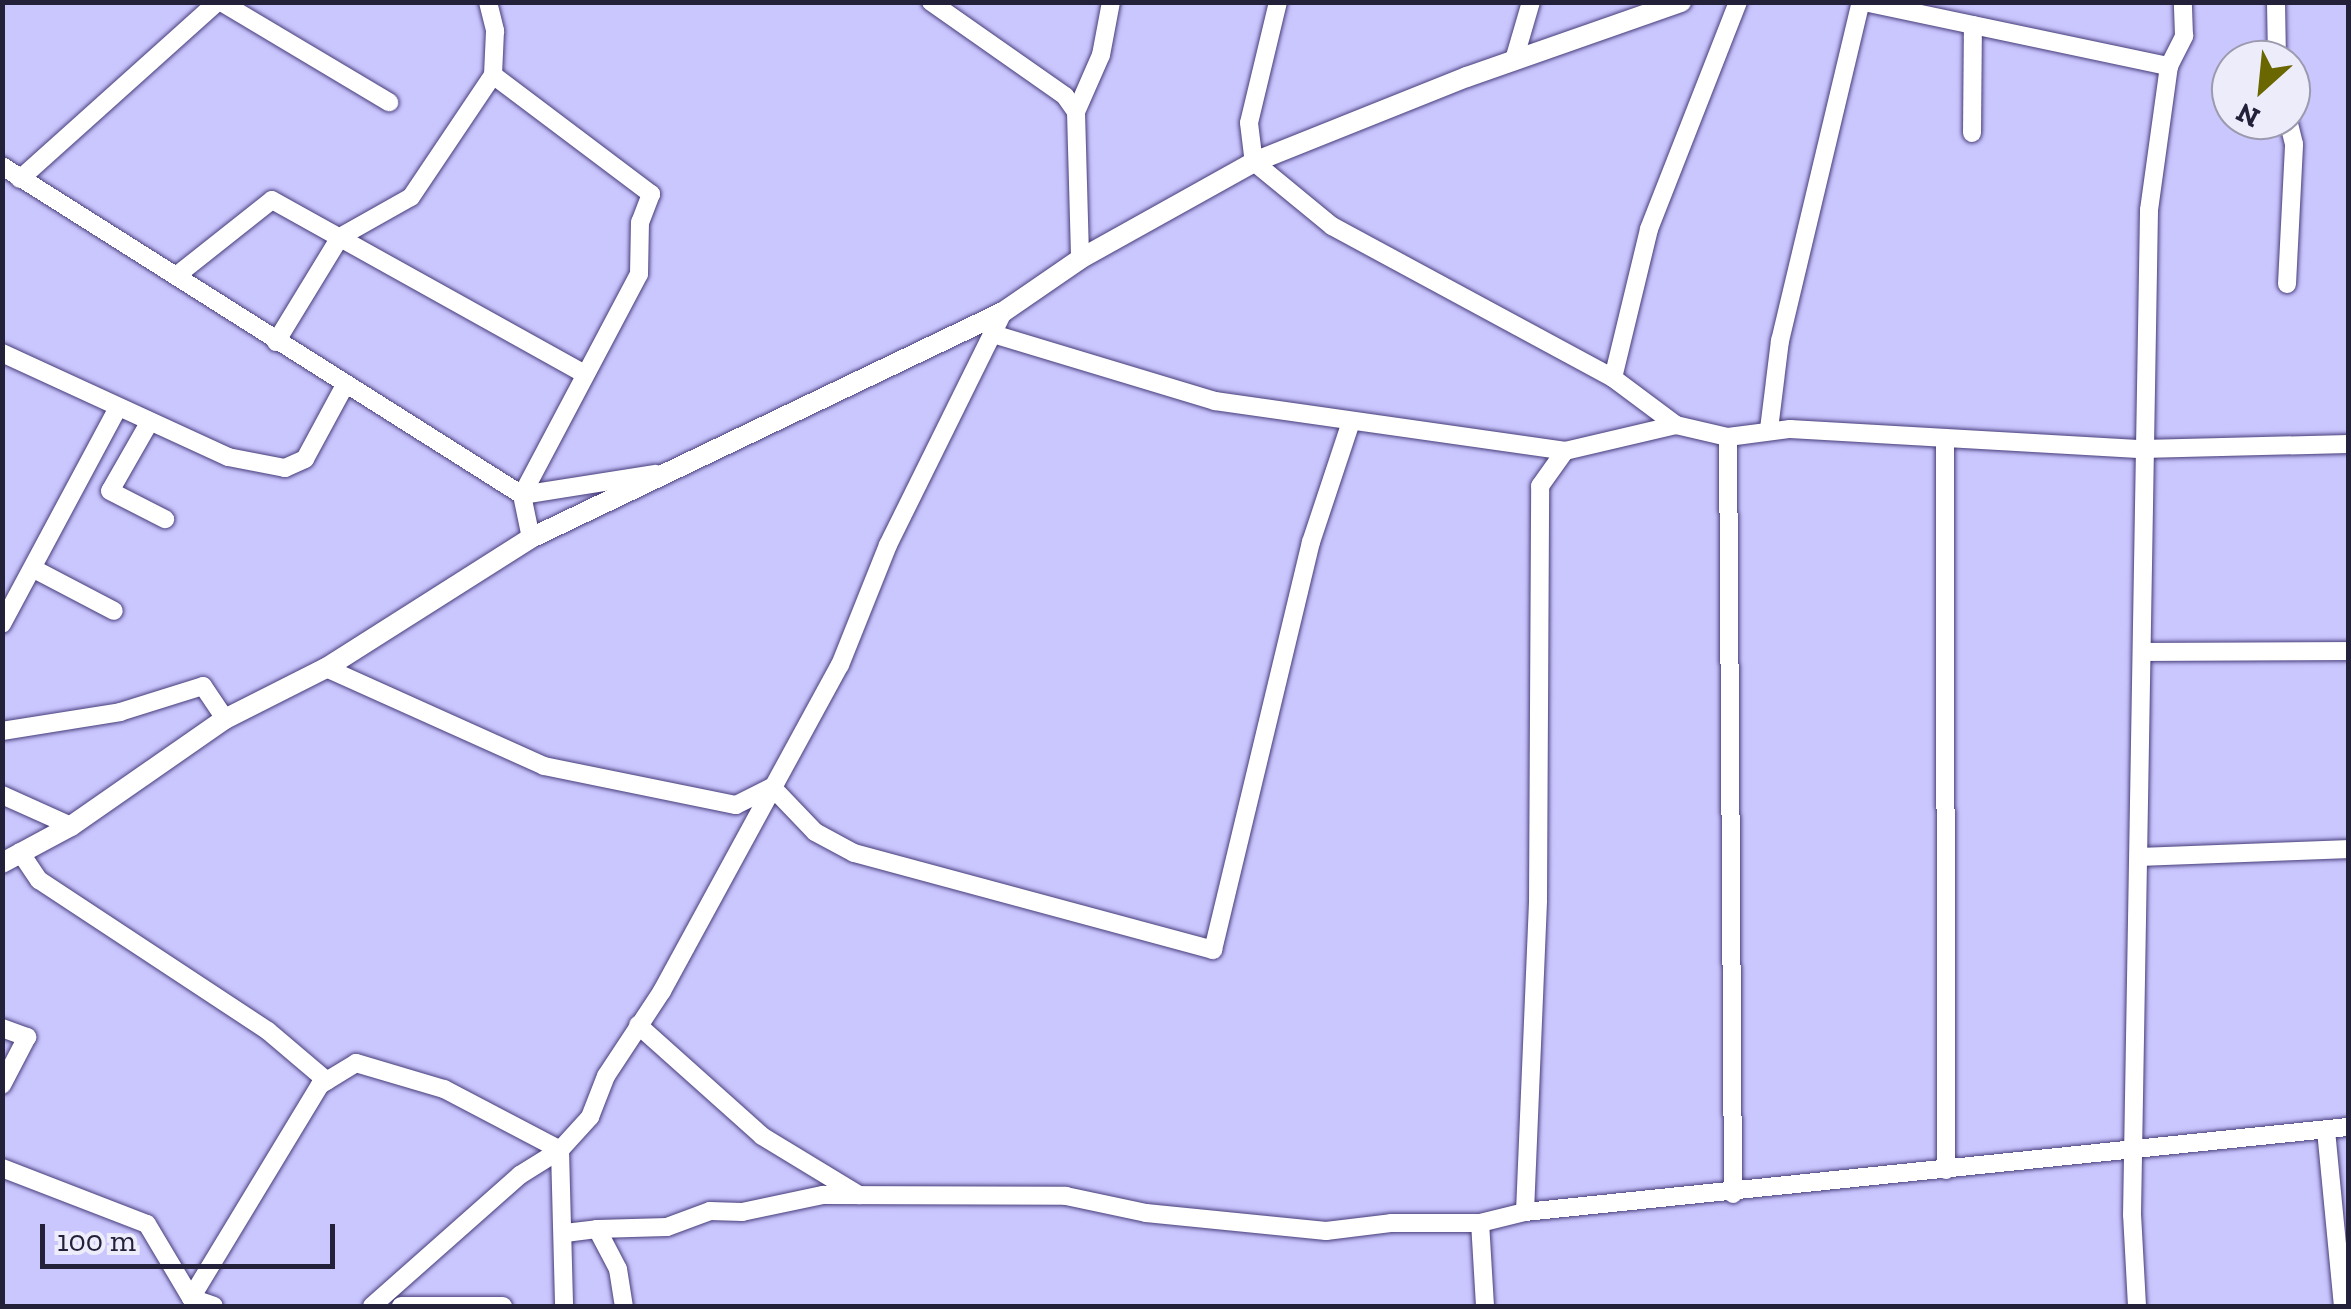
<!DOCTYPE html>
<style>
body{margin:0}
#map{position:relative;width:2351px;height:1309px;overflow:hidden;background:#cac6fe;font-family:"Zilla Slab",serif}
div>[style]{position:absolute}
.roads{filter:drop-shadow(0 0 2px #463d79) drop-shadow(0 0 2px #463d79)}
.minor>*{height:18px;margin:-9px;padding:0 9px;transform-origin:9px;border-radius:9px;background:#fff}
.tertiary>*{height:20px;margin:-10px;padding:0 10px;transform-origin:10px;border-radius:10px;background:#fff}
span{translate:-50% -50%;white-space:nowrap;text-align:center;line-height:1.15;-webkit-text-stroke:9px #edecfb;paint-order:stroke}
.frame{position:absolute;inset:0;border:5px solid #23203a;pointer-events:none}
.north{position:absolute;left:2211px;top:40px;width:100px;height:100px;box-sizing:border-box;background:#edecfb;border:2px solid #9c9aae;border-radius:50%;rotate:207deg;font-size:28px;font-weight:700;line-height:40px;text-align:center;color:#23203a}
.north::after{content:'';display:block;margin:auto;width:35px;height:45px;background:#6a6600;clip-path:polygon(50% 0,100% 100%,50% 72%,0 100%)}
.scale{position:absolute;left:40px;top:1224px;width:295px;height:45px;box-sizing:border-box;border:5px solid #23203a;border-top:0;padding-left:12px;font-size:30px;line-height:35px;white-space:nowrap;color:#23203a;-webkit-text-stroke:8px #edecfb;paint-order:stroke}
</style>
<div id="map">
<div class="roads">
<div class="minor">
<i style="left:221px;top:2px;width:196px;rotate:30.8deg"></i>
<i style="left:488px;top:2px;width:30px;rotate:76deg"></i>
<i style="left:495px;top:31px;width:44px;rotate:92.6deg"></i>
<i style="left:493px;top:75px;width:198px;rotate:37deg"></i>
<i style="left:651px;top:194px;width:30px;rotate:111deg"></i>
<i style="left:640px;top:222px;width:52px;rotate:91.1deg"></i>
<i style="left:639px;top:274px;width:250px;rotate:117.9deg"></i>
<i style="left:931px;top:2px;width:164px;rotate:35deg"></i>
<i style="left:1065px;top:96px;width:19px;rotate:55deg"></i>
<i style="left:1076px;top:112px;width:147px;rotate:88.4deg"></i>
<i style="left:1278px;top:2px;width:124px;rotate:103.5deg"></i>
<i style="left:1249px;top:123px;width:39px;rotate:83deg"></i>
<i style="left:1254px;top:162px;width:101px;rotate:39.4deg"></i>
<i style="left:1332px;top:226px;width:319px;rotate:28.4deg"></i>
<i style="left:1613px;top:378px;width:79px;rotate:36.7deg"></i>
<i style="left:1864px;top:2px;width:312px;rotate:11.9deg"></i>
<i style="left:2276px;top:2px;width:58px;rotate:89deg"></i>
<i style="left:1514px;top:60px;width:60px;rotate:-73.7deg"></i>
<i style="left:1076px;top:112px;width:62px;rotate:-66.3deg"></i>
<i style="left:1101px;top:55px;width:54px;rotate:-79.3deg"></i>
<i style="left:1972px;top:133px;width:108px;rotate:-89.5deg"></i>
<i style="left:2px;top:166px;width:615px;rotate:32.32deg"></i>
<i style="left:522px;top:495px;width:44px;rotate:78.2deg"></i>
<i style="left:20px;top:179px;width:265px;rotate:-41.9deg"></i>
<i style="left:176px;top:276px;width:122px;rotate:-38.4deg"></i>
<i style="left:272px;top:200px;width:357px;rotate:29.1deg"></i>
<i style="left:2287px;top:284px;width:140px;rotate:-87.1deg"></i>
<i style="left:2294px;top:144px;width:25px;rotate:-104deg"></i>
<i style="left:993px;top:334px;width:232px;rotate:16.8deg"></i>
<i style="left:1215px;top:401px;width:354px;rotate:8.1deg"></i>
<i style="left:276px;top:342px;width:123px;rotate:-58.6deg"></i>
<i style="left:340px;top:237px;width:81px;rotate:-29.4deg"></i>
<i style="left:411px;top:197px;width:147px;rotate:-56.1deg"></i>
<i style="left:2px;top:353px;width:249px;rotate:24.7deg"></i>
<i style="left:228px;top:457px;width:58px;rotate:10.9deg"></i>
<i style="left:285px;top:468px;width:22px;rotate:-24deg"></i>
<i style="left:305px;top:459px;width:82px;rotate:-61.6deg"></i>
<i style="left:1613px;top:378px;width:153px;rotate:-76.4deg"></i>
<i style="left:1649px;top:229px;width:244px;rotate:-68.6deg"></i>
<i style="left:149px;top:423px;width:78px;rotate:119.8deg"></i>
<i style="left:110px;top:491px;width:62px;rotate:27deg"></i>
<i style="left:1769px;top:429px;width:89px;rotate:-82.9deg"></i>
<i style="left:1780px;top:341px;width:349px;rotate:-76.6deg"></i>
<i style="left:1728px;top:437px;width:757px;rotate:89.62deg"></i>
<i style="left:1945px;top:442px;width:728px;rotate:89.92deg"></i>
<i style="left:522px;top:495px;width:135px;rotate:-9deg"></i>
<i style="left:34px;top:569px;width:90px;rotate:27.7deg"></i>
<i style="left:2px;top:624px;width:245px;rotate:-61.8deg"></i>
<i style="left:2145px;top:652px;width:203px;rotate:-0.3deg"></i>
<i style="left:326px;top:668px;width:239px;rotate:24.2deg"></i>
<i style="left:544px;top:766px;width:196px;rotate:11.5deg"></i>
<i style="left:736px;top:805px;width:40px;rotate:-26.6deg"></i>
<i style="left:772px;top:787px;width:62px;rotate:46.3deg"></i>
<i style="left:815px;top:832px;width:44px;rotate:28.3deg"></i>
<i style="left:854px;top:853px;width:372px;rotate:15.1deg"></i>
<i style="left:1213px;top:950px;width:420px;rotate:-76.5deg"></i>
<i style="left:1311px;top:542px;width:126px;rotate:-71.6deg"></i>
<i style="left:2px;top:731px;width:120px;rotate:-9.1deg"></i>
<i style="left:120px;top:712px;width:87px;rotate:-17.4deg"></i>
<i style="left:203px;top:686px;width:40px;rotate:56deg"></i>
<i style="left:2px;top:795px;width:76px;rotate:24.2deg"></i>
<i style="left:20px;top:852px;width:34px;rotate:56deg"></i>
<i style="left:39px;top:880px;width:274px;rotate:33.4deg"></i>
<i style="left:268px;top:1031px;width:77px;rotate:40.3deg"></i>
<i style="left:2141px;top:857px;width:207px;rotate:-2.2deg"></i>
<i style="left:638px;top:1025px;width:166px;rotate:41.8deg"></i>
<i style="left:762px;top:1136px;width:114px;rotate:31.3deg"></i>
<i style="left:2px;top:1028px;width:27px;rotate:20deg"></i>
<i style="left:27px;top:1037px;width:54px;rotate:117.5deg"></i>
<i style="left:2326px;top:1130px;width:177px;rotate:84.5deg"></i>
<i style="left:2px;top:1168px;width:155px;rotate:21.1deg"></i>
<i style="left:147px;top:1224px;width:86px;rotate:59.3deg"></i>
<i style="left:191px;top:1298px;width:24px;rotate:19deg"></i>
<i style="left:1525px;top:1212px;width:312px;rotate:-87.6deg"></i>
<i style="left:1538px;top:900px;width:414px;rotate:-89.7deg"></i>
<i style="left:1540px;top:486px;width:43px;rotate:-54.5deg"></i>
<i style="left:1565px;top:451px;width:114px;rotate:-13.2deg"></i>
<i style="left:1676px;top:425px;width:53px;rotate:13deg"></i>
<i style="left:1728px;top:437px;width:63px;rotate:-7.4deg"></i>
<i style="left:1790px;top:429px;width:353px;rotate:3.3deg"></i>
<i style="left:2142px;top:449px;width:206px;rotate:-1.4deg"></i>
<i style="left:597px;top:1229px;width:70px;rotate:-1.6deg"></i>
<i style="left:667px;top:1227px;width:46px;rotate:-20.4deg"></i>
<i style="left:710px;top:1211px;width:32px;rotate:2deg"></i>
<i style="left:742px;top:1212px;width:83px;rotate:-11.9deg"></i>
<i style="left:823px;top:1195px;width:243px;rotate:0.2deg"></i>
<i style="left:1066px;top:1196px;width:82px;rotate:12deg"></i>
<i style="left:1146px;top:1213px;width:181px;rotate:5.7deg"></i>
<i style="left:1326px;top:1231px;width:65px;rotate:-7deg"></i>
<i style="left:1391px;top:1223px;width:89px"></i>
<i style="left:565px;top:1233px;width:32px;rotate:-7deg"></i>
<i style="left:597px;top:1229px;width:45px;rotate:62.3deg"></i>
<i style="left:618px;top:1269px;width:37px;rotate:81deg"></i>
<i style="left:191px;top:1298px;width:249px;rotate:-58.8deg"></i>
<i style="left:320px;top:1085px;width:42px;rotate:-31.4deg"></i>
<i style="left:356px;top:1063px;width:92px;rotate:16.5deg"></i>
<i style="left:444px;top:1089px;width:131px;rotate:27.7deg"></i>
<i style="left:560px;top:1150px;width:156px;rotate:88.5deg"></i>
<i style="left:372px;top:1306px;width:198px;rotate:-41.5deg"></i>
<i style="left:520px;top:1175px;width:47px;rotate:-32deg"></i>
<i style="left:560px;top:1150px;width:45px;rotate:-47.7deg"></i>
<i style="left:590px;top:1117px;width:44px;rotate:-68.7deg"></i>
<i style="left:606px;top:1076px;width:102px;rotate:-56.6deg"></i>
<i style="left:662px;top:991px;width:371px;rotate:-61.4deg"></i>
<i style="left:840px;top:665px;width:129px;rotate:-68.2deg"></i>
<i style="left:888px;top:545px;width:260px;rotate:-63.7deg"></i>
<i style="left:401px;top:1306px;width:102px"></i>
<i style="left:1485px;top:1306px;width:83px;rotate:-93.4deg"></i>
<i style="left:1480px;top:1223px;width:46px;rotate:-13.7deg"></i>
<i style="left:1525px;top:1212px;width:827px;rotate:-5.9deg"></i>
<i style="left:2137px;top:1306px;width:91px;rotate:-93.1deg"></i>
<i style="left:2132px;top:1215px;width:1005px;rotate:-89.03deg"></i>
<i style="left:2149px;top:210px;width:145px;rotate:-82.1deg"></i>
<i style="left:2169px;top:66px;width:34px;rotate:-63deg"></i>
<i style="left:2184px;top:36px;width:34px;rotate:-92deg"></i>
</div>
<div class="tertiary">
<i style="left:2px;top:863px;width:78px;rotate:-28.2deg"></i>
<i style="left:71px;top:826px;width:188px;rotate:-34.8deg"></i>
<i style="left:225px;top:719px;width:113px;rotate:-26.8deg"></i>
<i style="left:326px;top:668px;width:243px;rotate:-32.4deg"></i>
<i style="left:531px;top:538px;width:523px;rotate:-25.59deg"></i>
<i style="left:1003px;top:312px;width:93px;rotate:-34.5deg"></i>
<i style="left:1080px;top:259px;width:199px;rotate:-29.1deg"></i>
<i style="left:1254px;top:162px;width:229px;rotate:-21.8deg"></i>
<i style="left:1467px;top:77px;width:227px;rotate:-19.3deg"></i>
</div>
</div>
<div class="frame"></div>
<div class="north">N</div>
<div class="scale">100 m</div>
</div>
